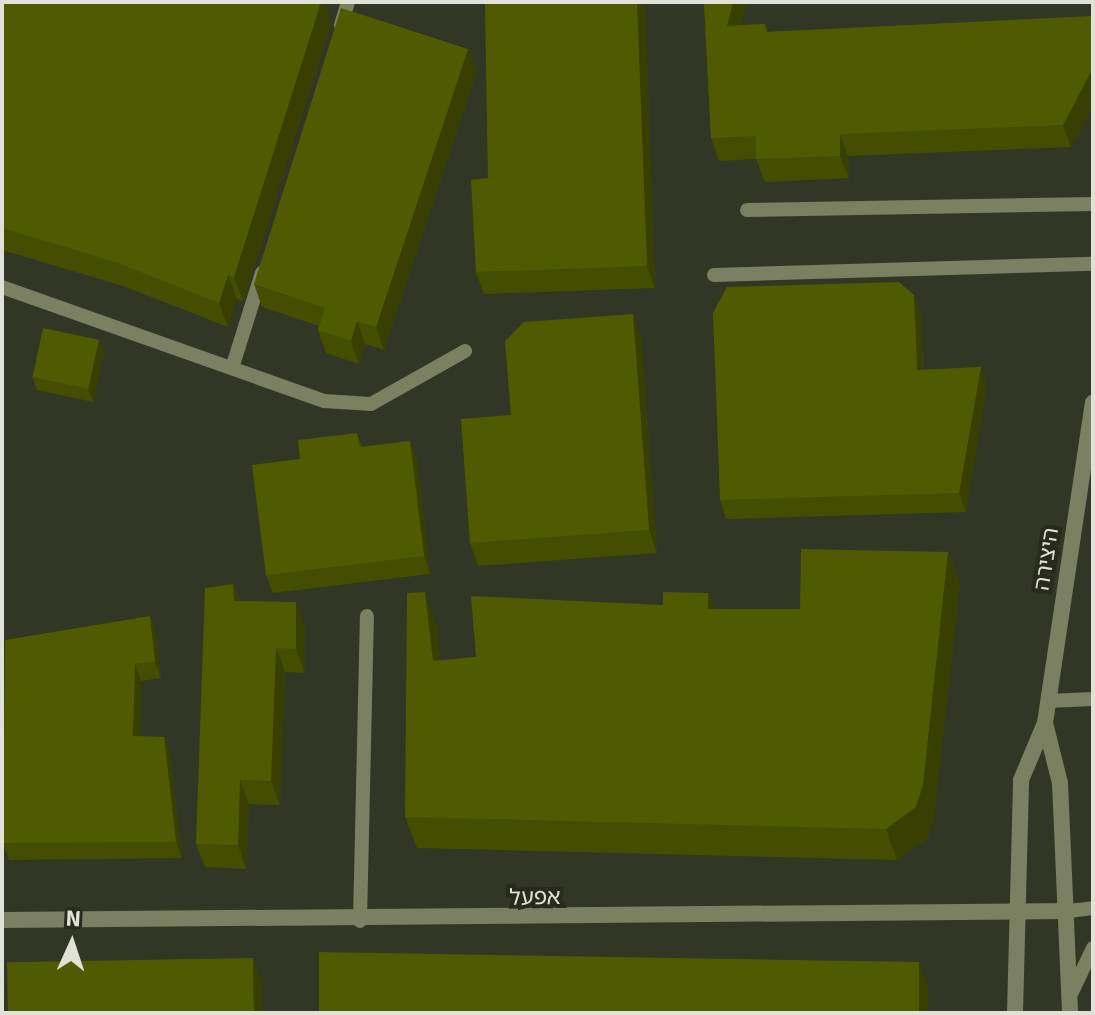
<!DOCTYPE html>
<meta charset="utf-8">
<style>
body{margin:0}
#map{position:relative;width:1095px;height:1015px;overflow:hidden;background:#323625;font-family:Signika,"Noto Sans Hebrew",sans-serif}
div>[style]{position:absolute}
.service>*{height:14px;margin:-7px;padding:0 7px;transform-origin:7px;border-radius:7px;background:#7a8061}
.minor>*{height:16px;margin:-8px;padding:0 8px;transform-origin:8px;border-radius:8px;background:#7a8061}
.tertiary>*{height:16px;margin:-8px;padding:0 8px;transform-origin:8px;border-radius:8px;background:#7a8061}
.wall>*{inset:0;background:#454d01}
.shaded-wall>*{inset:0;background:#383f01}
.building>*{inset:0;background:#505a01;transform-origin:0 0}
span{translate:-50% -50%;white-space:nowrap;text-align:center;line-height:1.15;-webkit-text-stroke:8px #282b1b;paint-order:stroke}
.street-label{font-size:22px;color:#e0e2d7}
.frame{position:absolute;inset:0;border:4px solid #e0e2d7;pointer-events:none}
.north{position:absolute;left:32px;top:903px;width:80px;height:80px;-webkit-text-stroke:6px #282b1b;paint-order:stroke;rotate:3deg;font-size:22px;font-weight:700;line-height:32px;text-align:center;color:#e0e2d7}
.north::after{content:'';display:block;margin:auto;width:28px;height:36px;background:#e0e2d7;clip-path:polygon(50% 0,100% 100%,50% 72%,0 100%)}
</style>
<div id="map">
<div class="service">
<i style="left:341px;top:25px;width:24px;rotate:-73deg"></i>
<i style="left:747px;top:210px;width:346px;rotate:-1deg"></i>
<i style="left:714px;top:275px;width:379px;rotate:-1.7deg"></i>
<i style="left:2px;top:287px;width:342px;rotate:19.5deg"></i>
<i style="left:324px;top:401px;width:47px;rotate:3.7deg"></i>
<i style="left:371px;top:404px;width:108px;rotate:-29.4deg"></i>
<i style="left:232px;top:368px;width:100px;rotate:-72.5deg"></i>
<i style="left:1048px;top:701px;width:45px;rotate:-2.5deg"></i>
<i style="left:1069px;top:911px;width:24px;rotate:-7deg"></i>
<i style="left:360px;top:921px;width:305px;rotate:-88.7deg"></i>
<i style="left:1072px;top:992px;width:49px;rotate:-64.5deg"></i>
</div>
<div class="minor">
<i style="left:2px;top:920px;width:1067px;rotate:-0.48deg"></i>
</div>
<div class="tertiary">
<i style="left:1045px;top:723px;width:62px;rotate:76deg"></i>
<i style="left:1060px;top:783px;width:230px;rotate:87.5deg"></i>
<i style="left:1015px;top:1013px;width:233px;rotate:-88.5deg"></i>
<i style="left:1021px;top:780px;width:62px;rotate:-67.2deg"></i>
<i style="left:1045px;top:723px;width:324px;rotate:-81.5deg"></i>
</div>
<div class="wall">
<i style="clip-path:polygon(2px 2px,328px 12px,331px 24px,243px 301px,237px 299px,228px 327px,123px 286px,2px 250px)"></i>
<i style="clip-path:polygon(485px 2px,747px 2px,741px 25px,765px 24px,768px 32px,1093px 16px,1093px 106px,1071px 147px,848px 156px,849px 178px,765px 182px,756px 159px,719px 161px,711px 138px,704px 4px,645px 3px,655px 288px,484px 294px,476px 272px,488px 178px)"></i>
<i style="clip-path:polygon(468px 49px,477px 71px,384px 350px,365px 344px,359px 364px,326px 353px,318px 330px,319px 326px,262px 307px,254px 284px)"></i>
<i style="clip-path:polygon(921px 313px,923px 370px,981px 367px,987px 386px,966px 512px,726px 519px,720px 500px)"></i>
<i style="clip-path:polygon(641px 337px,657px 553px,478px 566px,470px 543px,511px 415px)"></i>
<i style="clip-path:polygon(99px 340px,104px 353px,93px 402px,37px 390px,32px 377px)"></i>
<i style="clip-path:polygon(357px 433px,362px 447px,417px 459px,430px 574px,273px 593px,266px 575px,300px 459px)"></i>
<i style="clip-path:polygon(948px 552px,960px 583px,934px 816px,928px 838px,897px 860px,417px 848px,405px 817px,436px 624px,440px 661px,476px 657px,708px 593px,714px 609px,800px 609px)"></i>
<i style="clip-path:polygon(233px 584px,240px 601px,305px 626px,305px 673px,285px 672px,280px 805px,249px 804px,246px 869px,205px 867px,196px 844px)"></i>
<i style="clip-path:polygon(156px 633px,161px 678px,141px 681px,140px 736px,164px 737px,170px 754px,182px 858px,9px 860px,3px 843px)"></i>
</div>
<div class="shaded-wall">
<i style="clip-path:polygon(321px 2px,325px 2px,331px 24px,243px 301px,234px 277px)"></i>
<i style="clip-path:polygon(637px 2px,644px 2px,645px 3px,655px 288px,647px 266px)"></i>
<i style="clip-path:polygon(733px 2px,747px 2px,735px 48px,727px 26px)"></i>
<i style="clip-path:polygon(468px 49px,477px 71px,384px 350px,376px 327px)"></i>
<i style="clip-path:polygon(1093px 68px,1093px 106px,1071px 147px,1063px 125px)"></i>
<i style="clip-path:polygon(840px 134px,848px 156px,849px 178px,840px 156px)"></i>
<i style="clip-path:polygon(228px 275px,237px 299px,228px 327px,219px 303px)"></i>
<i style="clip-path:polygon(914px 295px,921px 313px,923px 389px,917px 370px)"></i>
<i style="clip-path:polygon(633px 314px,641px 337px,657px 553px,649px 530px)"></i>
<i style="clip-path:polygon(357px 321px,365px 344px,359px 364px,351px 341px)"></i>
<i style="clip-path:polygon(99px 340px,104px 353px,93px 402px,88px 389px)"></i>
<i style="clip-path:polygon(981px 367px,987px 386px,966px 512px,959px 493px)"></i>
<i style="clip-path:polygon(410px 441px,417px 459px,430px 574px,424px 556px)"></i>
<i style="clip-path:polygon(948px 552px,960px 583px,934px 816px,928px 838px,897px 860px,886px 829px)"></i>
<i style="clip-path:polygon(233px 584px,242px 608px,234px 601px)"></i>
<i style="clip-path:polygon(425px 592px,436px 624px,444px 693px,433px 661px)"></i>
<i style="clip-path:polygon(708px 593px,719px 624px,708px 609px)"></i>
<i style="clip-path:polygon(296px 602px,305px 626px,305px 673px,296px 649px)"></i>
<i style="clip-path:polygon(150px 616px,156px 633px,161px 678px,155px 662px)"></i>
<i style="clip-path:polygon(276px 648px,285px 672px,280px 805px,271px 781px)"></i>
<i style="clip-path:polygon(135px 664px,141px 681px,140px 753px,133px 736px)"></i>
<i style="clip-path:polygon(164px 737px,170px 754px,182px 858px,176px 842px)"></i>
<i style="clip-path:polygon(240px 780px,249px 804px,246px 869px,238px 845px)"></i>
<i style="clip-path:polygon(253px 958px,262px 982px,262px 1013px,254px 1013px)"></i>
<i style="clip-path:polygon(919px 962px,929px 988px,928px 1013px,919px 1013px)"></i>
</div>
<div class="building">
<i style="clip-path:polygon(2px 2px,321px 2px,234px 277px,228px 275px,219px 303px,115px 262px,2px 228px)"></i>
<i style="clip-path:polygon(485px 2px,637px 2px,647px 266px,476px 272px,471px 180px,488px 178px)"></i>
<i style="clip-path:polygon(704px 2px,733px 2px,727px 26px,765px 24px,766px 32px,1093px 16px,1093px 68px,1063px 125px,840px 134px,840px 156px,756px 159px,756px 136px,711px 138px)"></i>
<i style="clip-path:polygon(341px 8px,468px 49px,376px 327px,357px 321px,351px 341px,318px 330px,325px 308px,254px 284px)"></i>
<i style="clip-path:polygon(899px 282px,914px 295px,917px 370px,981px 367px,959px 493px,720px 500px,713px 313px,727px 287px)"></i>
<i style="clip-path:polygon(633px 314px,649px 530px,470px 543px,461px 419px,511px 415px,505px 341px,524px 322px)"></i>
<i style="left:43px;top:328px;width:57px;height:50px;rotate:12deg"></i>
<i style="clip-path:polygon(357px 433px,359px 447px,410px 441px,424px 556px,266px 575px,252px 465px,300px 459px,298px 440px)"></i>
<i style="clip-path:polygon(801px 549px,948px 552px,923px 785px,916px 807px,886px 829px,405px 817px,407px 593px,425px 592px,433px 661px,476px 657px,471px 596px,663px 605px,663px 592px,708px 593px,708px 609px,800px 609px)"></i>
<i style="clip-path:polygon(233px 584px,234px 601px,296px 602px,296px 649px,276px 648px,271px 781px,240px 780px,238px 845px,196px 844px,205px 588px)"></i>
<i style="clip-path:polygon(150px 616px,155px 662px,135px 664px,133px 736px,164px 737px,176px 842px,3px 843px,5px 640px)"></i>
<i style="clip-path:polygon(319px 952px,919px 962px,919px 1013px,319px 1013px)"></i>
<i style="left:253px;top:958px;width:55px;height:246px;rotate:89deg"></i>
</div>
<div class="street-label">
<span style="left:1046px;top:559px;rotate:-81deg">היצירה</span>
<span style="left:535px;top:897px;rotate:-1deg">אפעל</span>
</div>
<div class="frame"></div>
<div class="north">N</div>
</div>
